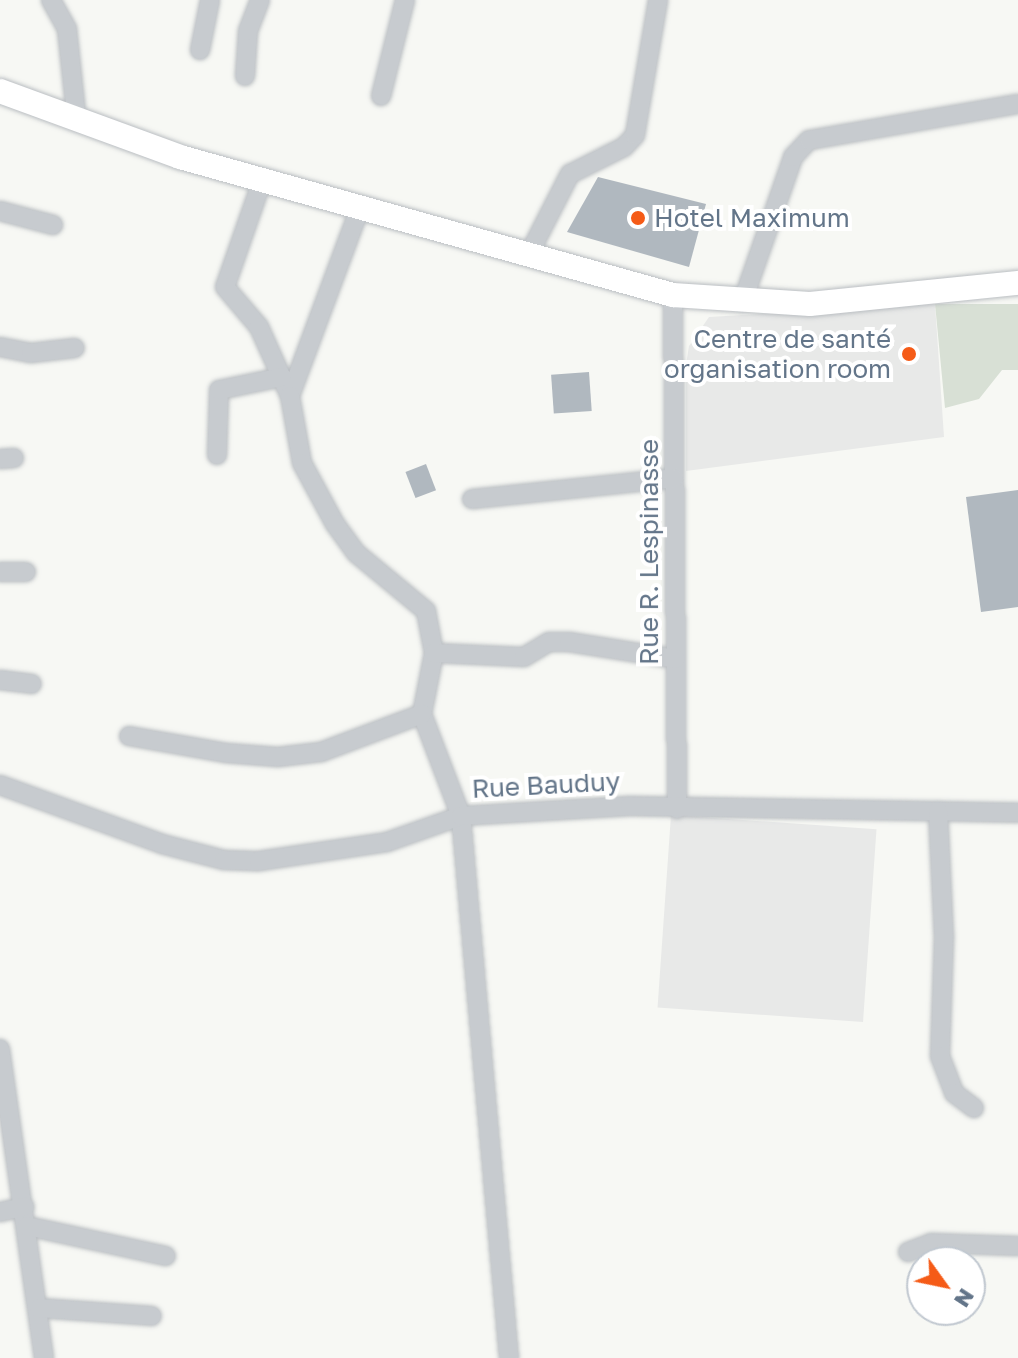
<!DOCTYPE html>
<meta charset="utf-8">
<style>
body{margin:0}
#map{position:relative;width:1018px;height:1358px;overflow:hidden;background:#f7f8f4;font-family:"Golos Text",sans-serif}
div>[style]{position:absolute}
.built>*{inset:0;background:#e8e9e8;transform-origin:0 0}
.green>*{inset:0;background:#d8e0d5}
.building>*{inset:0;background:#b0b8bf;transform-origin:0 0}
.roads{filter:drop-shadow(0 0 2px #babec2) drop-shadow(0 0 2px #babec2)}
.minor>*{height:18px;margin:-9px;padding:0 9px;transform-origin:9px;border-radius:9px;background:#c7cbcf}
.major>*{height:24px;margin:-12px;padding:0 12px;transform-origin:12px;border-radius:12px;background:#fff}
.dots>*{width:22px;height:22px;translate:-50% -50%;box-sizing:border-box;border:4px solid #fff;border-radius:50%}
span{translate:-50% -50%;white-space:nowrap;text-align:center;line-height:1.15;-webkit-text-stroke:8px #fff;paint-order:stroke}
.poi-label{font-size:26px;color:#637589}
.left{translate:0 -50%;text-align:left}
.right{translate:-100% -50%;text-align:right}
.street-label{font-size:26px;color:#637589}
.north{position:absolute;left:906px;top:1246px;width:80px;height:80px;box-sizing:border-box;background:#fff;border:2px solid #c1c8d0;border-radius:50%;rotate:123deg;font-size:22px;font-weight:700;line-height:32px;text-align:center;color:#637589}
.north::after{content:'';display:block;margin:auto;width:28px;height:36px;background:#f55b17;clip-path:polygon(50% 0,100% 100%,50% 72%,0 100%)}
</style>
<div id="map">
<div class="built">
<i style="clip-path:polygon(935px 304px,944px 437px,686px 471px,686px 365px,689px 346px,709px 317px)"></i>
<i style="left:671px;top:815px;width:206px;height:193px;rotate:4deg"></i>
</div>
<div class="green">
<i style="clip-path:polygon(935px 304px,1018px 304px,1018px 370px,1002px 370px,979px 399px,945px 408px)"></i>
</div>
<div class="building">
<i style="clip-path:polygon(598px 177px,706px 204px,689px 267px,567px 232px)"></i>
<i style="left:589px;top:372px;width:39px;height:38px;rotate:86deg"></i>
<i style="left:426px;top:464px;width:28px;height:22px;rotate:69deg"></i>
<i style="clip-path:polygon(1018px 490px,1018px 607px,981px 612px,966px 497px)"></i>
</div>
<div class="roads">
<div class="minor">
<i style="left:51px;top:0;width:33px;rotate:61deg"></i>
<i style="left:67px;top:29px;width:94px;rotate:83.9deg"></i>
<i style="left:200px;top:50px;width:51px;rotate:-78.7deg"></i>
<i style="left:245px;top:76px;width:45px;rotate:-86.2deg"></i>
<i style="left:248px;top:31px;width:33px;rotate:-69deg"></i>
<i style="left:381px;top:96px;width:99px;rotate:-76deg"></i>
<i style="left:262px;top:181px;width:112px;rotate:109.2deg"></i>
<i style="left:225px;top:287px;width:52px;rotate:49.6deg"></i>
<i style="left:259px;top:327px;width:76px;rotate:65.8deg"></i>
<i style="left:361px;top:205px;width:204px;rotate:110.4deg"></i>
<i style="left:290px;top:396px;width:68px;rotate:79.8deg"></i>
<i style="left:302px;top:463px;width:69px;rotate:61.6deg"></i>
<i style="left:335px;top:524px;width:36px;rotate:54deg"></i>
<i style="left:356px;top:553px;width:91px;rotate:39.6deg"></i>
<i style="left:426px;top:611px;width:43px;rotate:79.2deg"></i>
<i style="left:434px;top:653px;width:62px;rotate:101.1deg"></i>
<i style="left:422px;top:714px;width:109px;rotate:69.1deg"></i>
<i style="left:461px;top:816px;width:544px;rotate:84.94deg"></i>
<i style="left:0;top:211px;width:55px;rotate:14.8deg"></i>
<i style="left:530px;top:252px;width:88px;rotate:-62.9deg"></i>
<i style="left:570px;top:174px;width:60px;rotate:-26.6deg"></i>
<i style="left:624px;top:147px;width:16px;rotate:-47deg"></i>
<i style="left:635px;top:135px;width:137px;rotate:-80.3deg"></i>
<i style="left:673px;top:295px;width:514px;rotate:89.55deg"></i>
<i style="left:742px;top:303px;width:155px;rotate:-70.7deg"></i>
<i style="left:793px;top:157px;width:23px;rotate:-47deg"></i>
<i style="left:809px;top:140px;width:212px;rotate:-9.8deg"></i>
<i style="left:0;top:347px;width:32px;rotate:11deg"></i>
<i style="left:31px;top:353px;width:44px;rotate:-6.5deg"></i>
<i style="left:217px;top:455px;width:65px;rotate:-88.2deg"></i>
<i style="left:219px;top:390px;width:64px;rotate:-11.7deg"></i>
<i style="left:0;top:459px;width:14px;rotate:-4deg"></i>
<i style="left:472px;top:499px;width:203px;rotate:-5.9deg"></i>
<i style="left:0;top:572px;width:26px"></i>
<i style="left:434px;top:653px;width:90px;rotate:2.5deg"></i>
<i style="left:524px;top:657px;width:29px;rotate:-31deg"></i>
<i style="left:549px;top:642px;width:20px"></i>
<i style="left:569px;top:642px;width:108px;rotate:9deg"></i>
<i style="left:0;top:680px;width:32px;rotate:7deg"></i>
<i style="left:129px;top:736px;width:98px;rotate:9.9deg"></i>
<i style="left:226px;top:753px;width:52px;rotate:4.4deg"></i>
<i style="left:278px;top:757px;width:43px;rotate:-6.6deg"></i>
<i style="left:321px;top:752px;width:108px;rotate:-20.6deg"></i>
<i style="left:0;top:785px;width:172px;rotate:20deg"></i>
<i style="left:162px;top:844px;width:64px;rotate:14.5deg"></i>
<i style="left:224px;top:860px;width:35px;rotate:2deg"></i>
<i style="left:259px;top:861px;width:129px;rotate:-8.4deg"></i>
<i style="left:387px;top:842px;width:78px;rotate:-19.4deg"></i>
<i style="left:461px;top:816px;width:169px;rotate:-3.4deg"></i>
<i style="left:630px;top:806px;width:388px;rotate:1deg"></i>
<i style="left:938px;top:811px;width:125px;rotate:87.3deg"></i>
<i style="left:944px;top:936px;width:120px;rotate:91.9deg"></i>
<i style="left:940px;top:1056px;width:40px;rotate:69deg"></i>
<i style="left:954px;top:1093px;width:25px;rotate:37deg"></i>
<i style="left:0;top:1049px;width:312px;rotate:81.9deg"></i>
<i style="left:0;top:1212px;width:25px;rotate:-12deg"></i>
<i style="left:27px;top:1226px;width:142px;rotate:12.2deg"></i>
<i style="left:908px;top:1252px;width:25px;rotate:-21deg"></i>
<i style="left:931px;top:1243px;width:87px;rotate:2deg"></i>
<i style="left:39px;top:1308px;width:113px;rotate:4deg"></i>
</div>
<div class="major">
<i style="left:0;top:91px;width:192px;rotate:20.1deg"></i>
<i style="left:180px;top:157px;width:512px;rotate:15.64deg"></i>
<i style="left:673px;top:295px;width:137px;rotate:3.8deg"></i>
<i style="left:810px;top:304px;width:209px;rotate:-5.8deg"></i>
</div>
</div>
<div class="dots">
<i style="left:638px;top:218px;background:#f55b17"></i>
<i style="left:909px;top:354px;background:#f55b17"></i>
</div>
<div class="poi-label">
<span class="left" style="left:654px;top:218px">Hotel Maximum</span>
<span class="right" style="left:891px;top:354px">Centre de santé<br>organisation room</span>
</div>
<div class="street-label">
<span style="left:649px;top:552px;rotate:-90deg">Rue R. Lespinasse</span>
<span style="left:546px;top:785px;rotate:-3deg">Rue Bauduy</span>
</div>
<div class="north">N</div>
</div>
